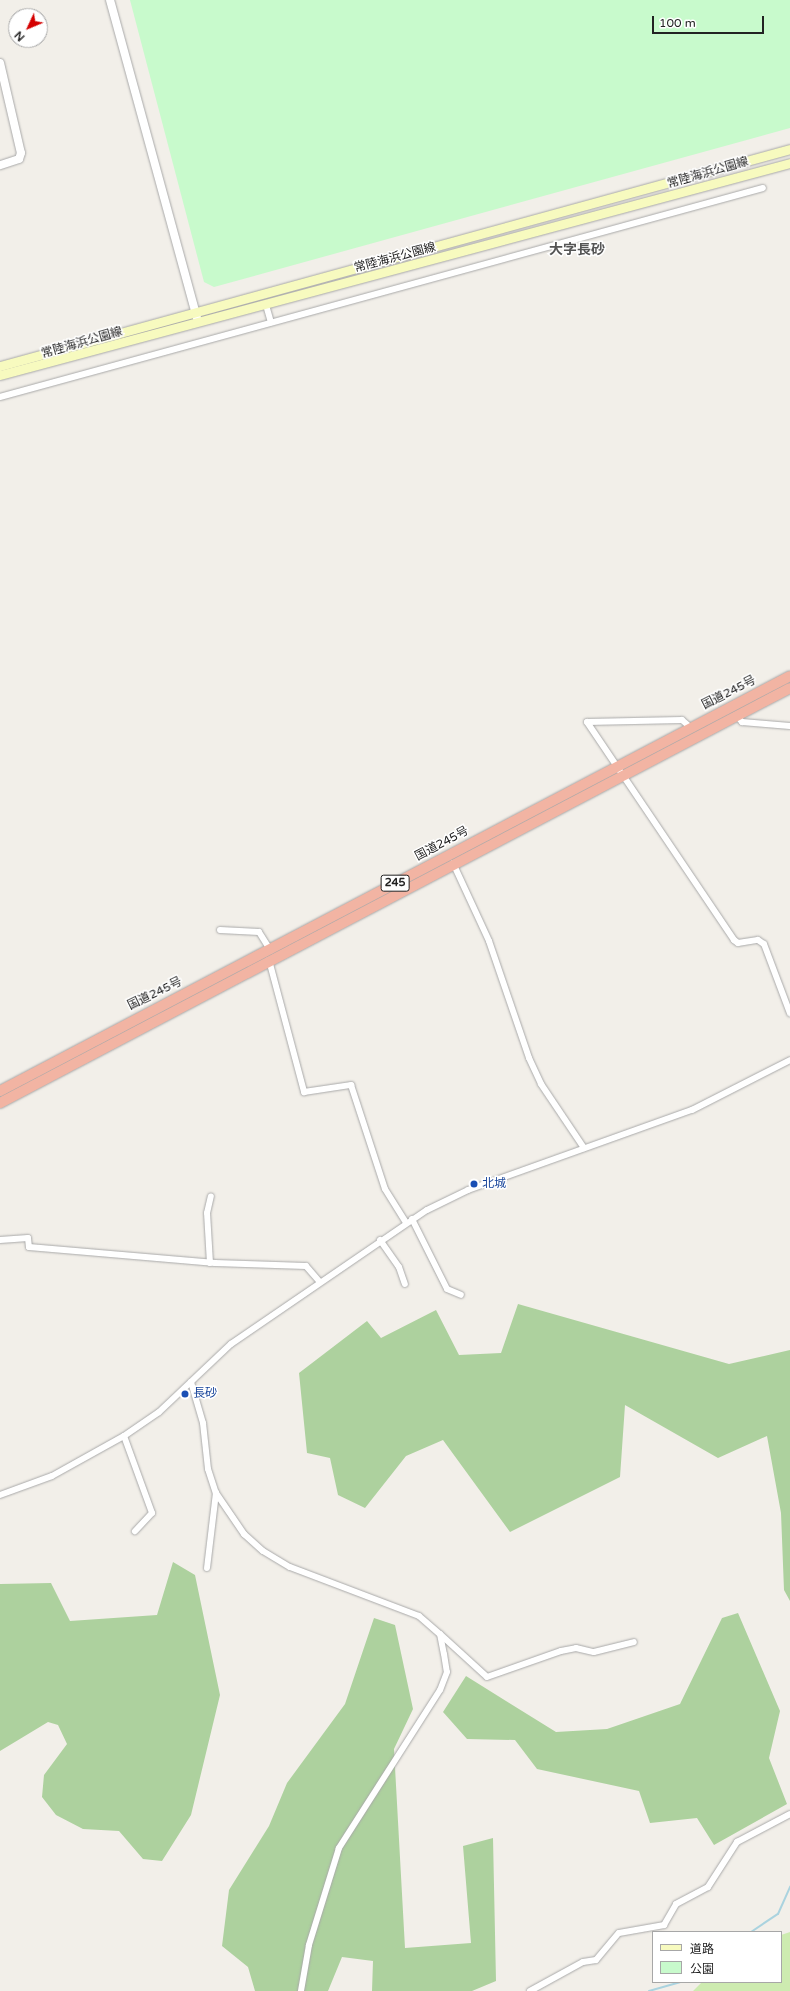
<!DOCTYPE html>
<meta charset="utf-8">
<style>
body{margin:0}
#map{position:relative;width:790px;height:1991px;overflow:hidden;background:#f2efe9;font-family:"Varela Round","Noto Sans JP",sans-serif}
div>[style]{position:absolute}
.grass>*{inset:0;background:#cdebb0}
.forest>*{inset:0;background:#add19e}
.park>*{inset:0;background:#c8facc}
.stream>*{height:2px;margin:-1px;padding:0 1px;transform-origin:1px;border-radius:1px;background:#aad3df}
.roads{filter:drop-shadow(0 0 1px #a9a9a9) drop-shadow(0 0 1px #a9a9a9)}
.minor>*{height:6px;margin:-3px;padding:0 3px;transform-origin:3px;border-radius:3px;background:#fff}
.tertiary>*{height:8px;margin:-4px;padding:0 4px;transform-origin:4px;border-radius:4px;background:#fff}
.secondary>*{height:9px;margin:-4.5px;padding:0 4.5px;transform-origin:4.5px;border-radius:4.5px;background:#f7fabf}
.trunk>*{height:10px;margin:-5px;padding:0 5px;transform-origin:5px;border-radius:5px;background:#f2b4a3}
.dots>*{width:11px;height:11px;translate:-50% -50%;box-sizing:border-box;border:2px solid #fff;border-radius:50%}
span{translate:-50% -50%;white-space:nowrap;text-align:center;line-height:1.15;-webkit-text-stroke:3px #fff;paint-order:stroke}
.shield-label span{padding:1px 3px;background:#fff;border:1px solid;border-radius:3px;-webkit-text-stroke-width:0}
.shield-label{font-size:11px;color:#222;font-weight:700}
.street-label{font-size:12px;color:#222}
.transit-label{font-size:12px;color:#164399}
.left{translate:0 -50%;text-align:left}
.quarter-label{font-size:14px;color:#555;font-weight:700}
.legend{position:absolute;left:652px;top:1931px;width:130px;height:52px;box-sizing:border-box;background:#fff;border:1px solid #a7a7a7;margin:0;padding:5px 7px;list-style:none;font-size:12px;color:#222}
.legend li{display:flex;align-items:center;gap:8px;height:20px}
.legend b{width:20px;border:1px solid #a7a7a7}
.north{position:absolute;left:8px;top:8px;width:40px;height:40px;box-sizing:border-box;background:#fff;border:1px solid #a7a7a7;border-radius:50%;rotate:226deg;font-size:11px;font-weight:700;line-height:16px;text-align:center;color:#222}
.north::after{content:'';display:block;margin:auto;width:14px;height:18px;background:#d40000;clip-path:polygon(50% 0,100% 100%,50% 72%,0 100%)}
.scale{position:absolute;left:652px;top:16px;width:112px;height:18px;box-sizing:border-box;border:2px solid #222;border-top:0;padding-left:5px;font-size:12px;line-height:14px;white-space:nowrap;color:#222;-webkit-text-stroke:3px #fff;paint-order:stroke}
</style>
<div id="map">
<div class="grass">
<i style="clip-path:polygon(790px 1932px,790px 1991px,693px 1991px,702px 1982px,781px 1982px,781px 1935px)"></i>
</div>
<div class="forest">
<i style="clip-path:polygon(518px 1304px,729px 1364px,790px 1350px,790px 1601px,784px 1590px,781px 1513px,767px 1436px,718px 1458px,625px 1405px,620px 1477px,510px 1532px,443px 1440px,406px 1456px,365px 1508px,338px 1495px,330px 1458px,307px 1453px,299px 1373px,367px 1321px,381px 1338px,436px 1310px,459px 1355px,501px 1353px)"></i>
<i style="clip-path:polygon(173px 1562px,195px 1575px,220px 1695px,191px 1815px,162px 1861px,143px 1859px,119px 1831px,83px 1829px,56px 1815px,42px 1797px,44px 1775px,67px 1744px,58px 1725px,48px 1722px,0 1751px,0 1584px,51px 1583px,70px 1621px,157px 1615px)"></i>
<i style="clip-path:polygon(738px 1613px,780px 1711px,769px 1758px,787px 1804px,714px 1845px,697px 1818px,650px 1823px,639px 1791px,537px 1769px,515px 1740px,467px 1739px,443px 1712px,466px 1676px,556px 1732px,607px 1729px,680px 1704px,722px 1618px)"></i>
<i style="clip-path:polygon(374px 1618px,395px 1625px,413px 1709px,394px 1749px,405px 1948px,471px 1943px,463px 1846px,493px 1838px,496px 1981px,472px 1991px,372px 1991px,373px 1961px,342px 1957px,328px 1991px,255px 1991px,248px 1967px,222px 1946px,229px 1890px,269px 1826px,287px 1783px,345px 1704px)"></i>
</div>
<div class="park">
<i style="clip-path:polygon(130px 0,790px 0,790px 128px,214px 287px,204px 282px)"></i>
</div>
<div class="stream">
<i style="left:724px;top:1932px;width:9px"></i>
<i style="left:751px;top:1932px;width:32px;rotate:-34deg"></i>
<i style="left:778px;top:1914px;width:30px;rotate:-66deg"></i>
<i style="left:649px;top:1991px;width:32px;rotate:-16deg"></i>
</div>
<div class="roads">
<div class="minor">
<i style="left:266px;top:305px;width:18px;rotate:74deg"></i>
<i style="left:0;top:397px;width:791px;rotate:-15.32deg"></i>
<i style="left:737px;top:716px;width:8px;rotate:50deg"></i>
<i style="left:742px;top:722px;width:48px;rotate:4.8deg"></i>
<i style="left:587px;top:722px;width:263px;rotate:56deg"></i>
<i style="left:734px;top:940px;width:5px;rotate:37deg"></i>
<i style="left:738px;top:943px;width:20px;rotate:-9deg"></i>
<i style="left:758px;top:940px;width:7px;rotate:34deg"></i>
<i style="left:764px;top:944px;width:74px;rotate:69.4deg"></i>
<i style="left:587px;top:722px;width:95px;rotate:-1.2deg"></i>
<i style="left:682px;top:720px;width:11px;rotate:41deg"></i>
<i style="left:453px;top:863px;width:86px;rotate:65.2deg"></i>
<i style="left:489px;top:941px;width:124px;rotate:71.1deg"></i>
<i style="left:529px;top:1058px;width:29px;rotate:65deg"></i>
<i style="left:541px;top:1084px;width:77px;rotate:56.1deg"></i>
<i style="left:220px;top:930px;width:39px;rotate:3deg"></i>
<i style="left:259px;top:932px;width:22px;rotate:58deg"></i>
<i style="left:269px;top:960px;width:137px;rotate:75.1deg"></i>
<i style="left:304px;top:1092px;width:48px;rotate:-8.5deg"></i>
<i style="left:351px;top:1085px;width:109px;rotate:71.9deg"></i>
<i style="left:385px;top:1189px;width:40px;rotate:58deg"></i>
<i style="left:412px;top:1219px;width:78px;rotate:63.4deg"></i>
<i style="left:447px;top:1289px;width:15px;rotate:23deg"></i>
<i style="left:0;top:1240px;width:28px;rotate:-4deg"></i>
<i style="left:28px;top:1238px;width:9px;rotate:84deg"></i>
<i style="left:29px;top:1247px;width:187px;rotate:4.9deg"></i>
<i style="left:215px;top:1263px;width:91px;rotate:1.9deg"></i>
<i style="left:306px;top:1266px;width:20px;rotate:49deg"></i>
<i style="left:380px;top:1240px;width:33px;rotate:55deg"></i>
<i style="left:399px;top:1267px;width:18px;rotate:71deg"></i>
<i style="left:210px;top:1263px;width:50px;rotate:-93.4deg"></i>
<i style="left:207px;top:1213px;width:17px;rotate:-77deg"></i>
<i style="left:191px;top:1382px;width:43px;rotate:73.7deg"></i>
<i style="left:203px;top:1423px;width:46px;rotate:83.8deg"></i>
<i style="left:208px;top:1469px;width:25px;rotate:72deg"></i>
<i style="left:216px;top:1493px;width:50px;rotate:55.7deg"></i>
<i style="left:244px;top:1534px;width:25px;rotate:42deg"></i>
<i style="left:263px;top:1551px;width:31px;rotate:31deg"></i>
<i style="left:290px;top:1567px;width:138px;rotate:20.8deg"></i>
<i style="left:419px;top:1616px;width:28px;rotate:41deg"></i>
<i style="left:440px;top:1634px;width:20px;rotate:79deg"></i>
<i style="left:444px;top:1654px;width:18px;rotate:81deg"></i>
<i style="left:447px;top:1672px;width:19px;rotate:111deg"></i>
<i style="left:440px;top:1690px;width:188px;rotate:122.6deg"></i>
<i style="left:339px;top:1848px;width:102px;rotate:107.2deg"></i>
<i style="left:309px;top:1945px;width:47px;rotate:99.9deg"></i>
<i style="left:124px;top:1436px;width:82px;rotate:70deg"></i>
<i style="left:152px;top:1513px;width:25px;rotate:133deg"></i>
<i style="left:0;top:1495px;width:55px;rotate:-20.1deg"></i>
<i style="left:52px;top:1476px;width:82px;rotate:-29.1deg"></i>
<i style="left:124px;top:1436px;width:42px;rotate:-34.4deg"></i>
<i style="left:159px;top:1412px;width:99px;rotate:-43.4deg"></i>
<i style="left:231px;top:1344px;width:237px;rotate:-34.4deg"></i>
<i style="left:427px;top:1210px;width:46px;rotate:-26deg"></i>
<i style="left:468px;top:1190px;width:238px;rotate:-19.7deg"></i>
<i style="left:692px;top:1110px;width:110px;rotate:-27deg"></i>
<i style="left:207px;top:1568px;width:76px;rotate:-83.2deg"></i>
<i style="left:441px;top:1635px;width:62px;rotate:42.4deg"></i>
<i style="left:487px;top:1677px;width:78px;rotate:-19.4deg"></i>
<i style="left:561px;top:1651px;width:15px;rotate:-11deg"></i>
<i style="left:576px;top:1648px;width:18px;rotate:13deg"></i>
<i style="left:594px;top:1652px;width:41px;rotate:-14deg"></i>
<i style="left:530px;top:1991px;width:60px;rotate:-28.7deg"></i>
<i style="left:583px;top:1962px;width:13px;rotate:-9deg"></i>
<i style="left:596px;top:1960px;width:35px;rotate:-50deg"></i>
<i style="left:619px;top:1933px;width:46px;rotate:-10.1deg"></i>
<i style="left:664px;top:1925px;width:24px;rotate:-60deg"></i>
<i style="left:676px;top:1904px;width:36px;rotate:-28deg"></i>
<i style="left:708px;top:1887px;width:54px;rotate:-57.2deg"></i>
<i style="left:737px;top:1842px;width:60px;rotate:-27.8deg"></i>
</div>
<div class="tertiary">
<i style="left:110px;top:0;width:330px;rotate:74.7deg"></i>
<i style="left:0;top:63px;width:92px;rotate:76.9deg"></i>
<i style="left:21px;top:153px;width:6px;rotate:108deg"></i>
<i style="left:19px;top:159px;width:20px;rotate:162deg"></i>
</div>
<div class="secondary">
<i style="left:0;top:366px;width:819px;rotate:-15.36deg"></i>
<i style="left:0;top:375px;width:818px;rotate:-15.02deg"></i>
</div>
<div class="trunk">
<i style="left:0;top:1091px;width:892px;rotate:-27.71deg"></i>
<i style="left:0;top:1103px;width:892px;rotate:-27.71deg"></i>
</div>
</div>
<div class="dots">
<i style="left:474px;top:1184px;background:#1a4fb4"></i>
<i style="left:185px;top:1394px;background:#1a4fb4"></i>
</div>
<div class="shield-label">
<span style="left:395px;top:883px">245</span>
</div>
<div class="street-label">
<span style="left:708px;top:173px;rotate:-16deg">常陸海浜公園線</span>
<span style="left:395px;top:258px;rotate:-15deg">常陸海浜公園線</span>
<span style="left:82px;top:343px;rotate:-16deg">常陸海浜公園線</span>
<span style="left:729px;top:693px;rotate:-27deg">国道245号</span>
<span style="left:442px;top:844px;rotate:-28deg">国道245号</span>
<span style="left:155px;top:994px;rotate:-26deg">国道245号</span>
</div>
<div class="transit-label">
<span class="left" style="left:482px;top:1184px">北城</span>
<span class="left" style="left:193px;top:1394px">長砂</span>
</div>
<div class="quarter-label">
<span style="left:577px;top:250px">大字長砂</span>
</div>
<ul class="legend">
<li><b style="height:5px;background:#f7fabf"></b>道路</li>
<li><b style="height:11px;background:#c8facc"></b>公園</li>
</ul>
<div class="north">N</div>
<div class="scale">100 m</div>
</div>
